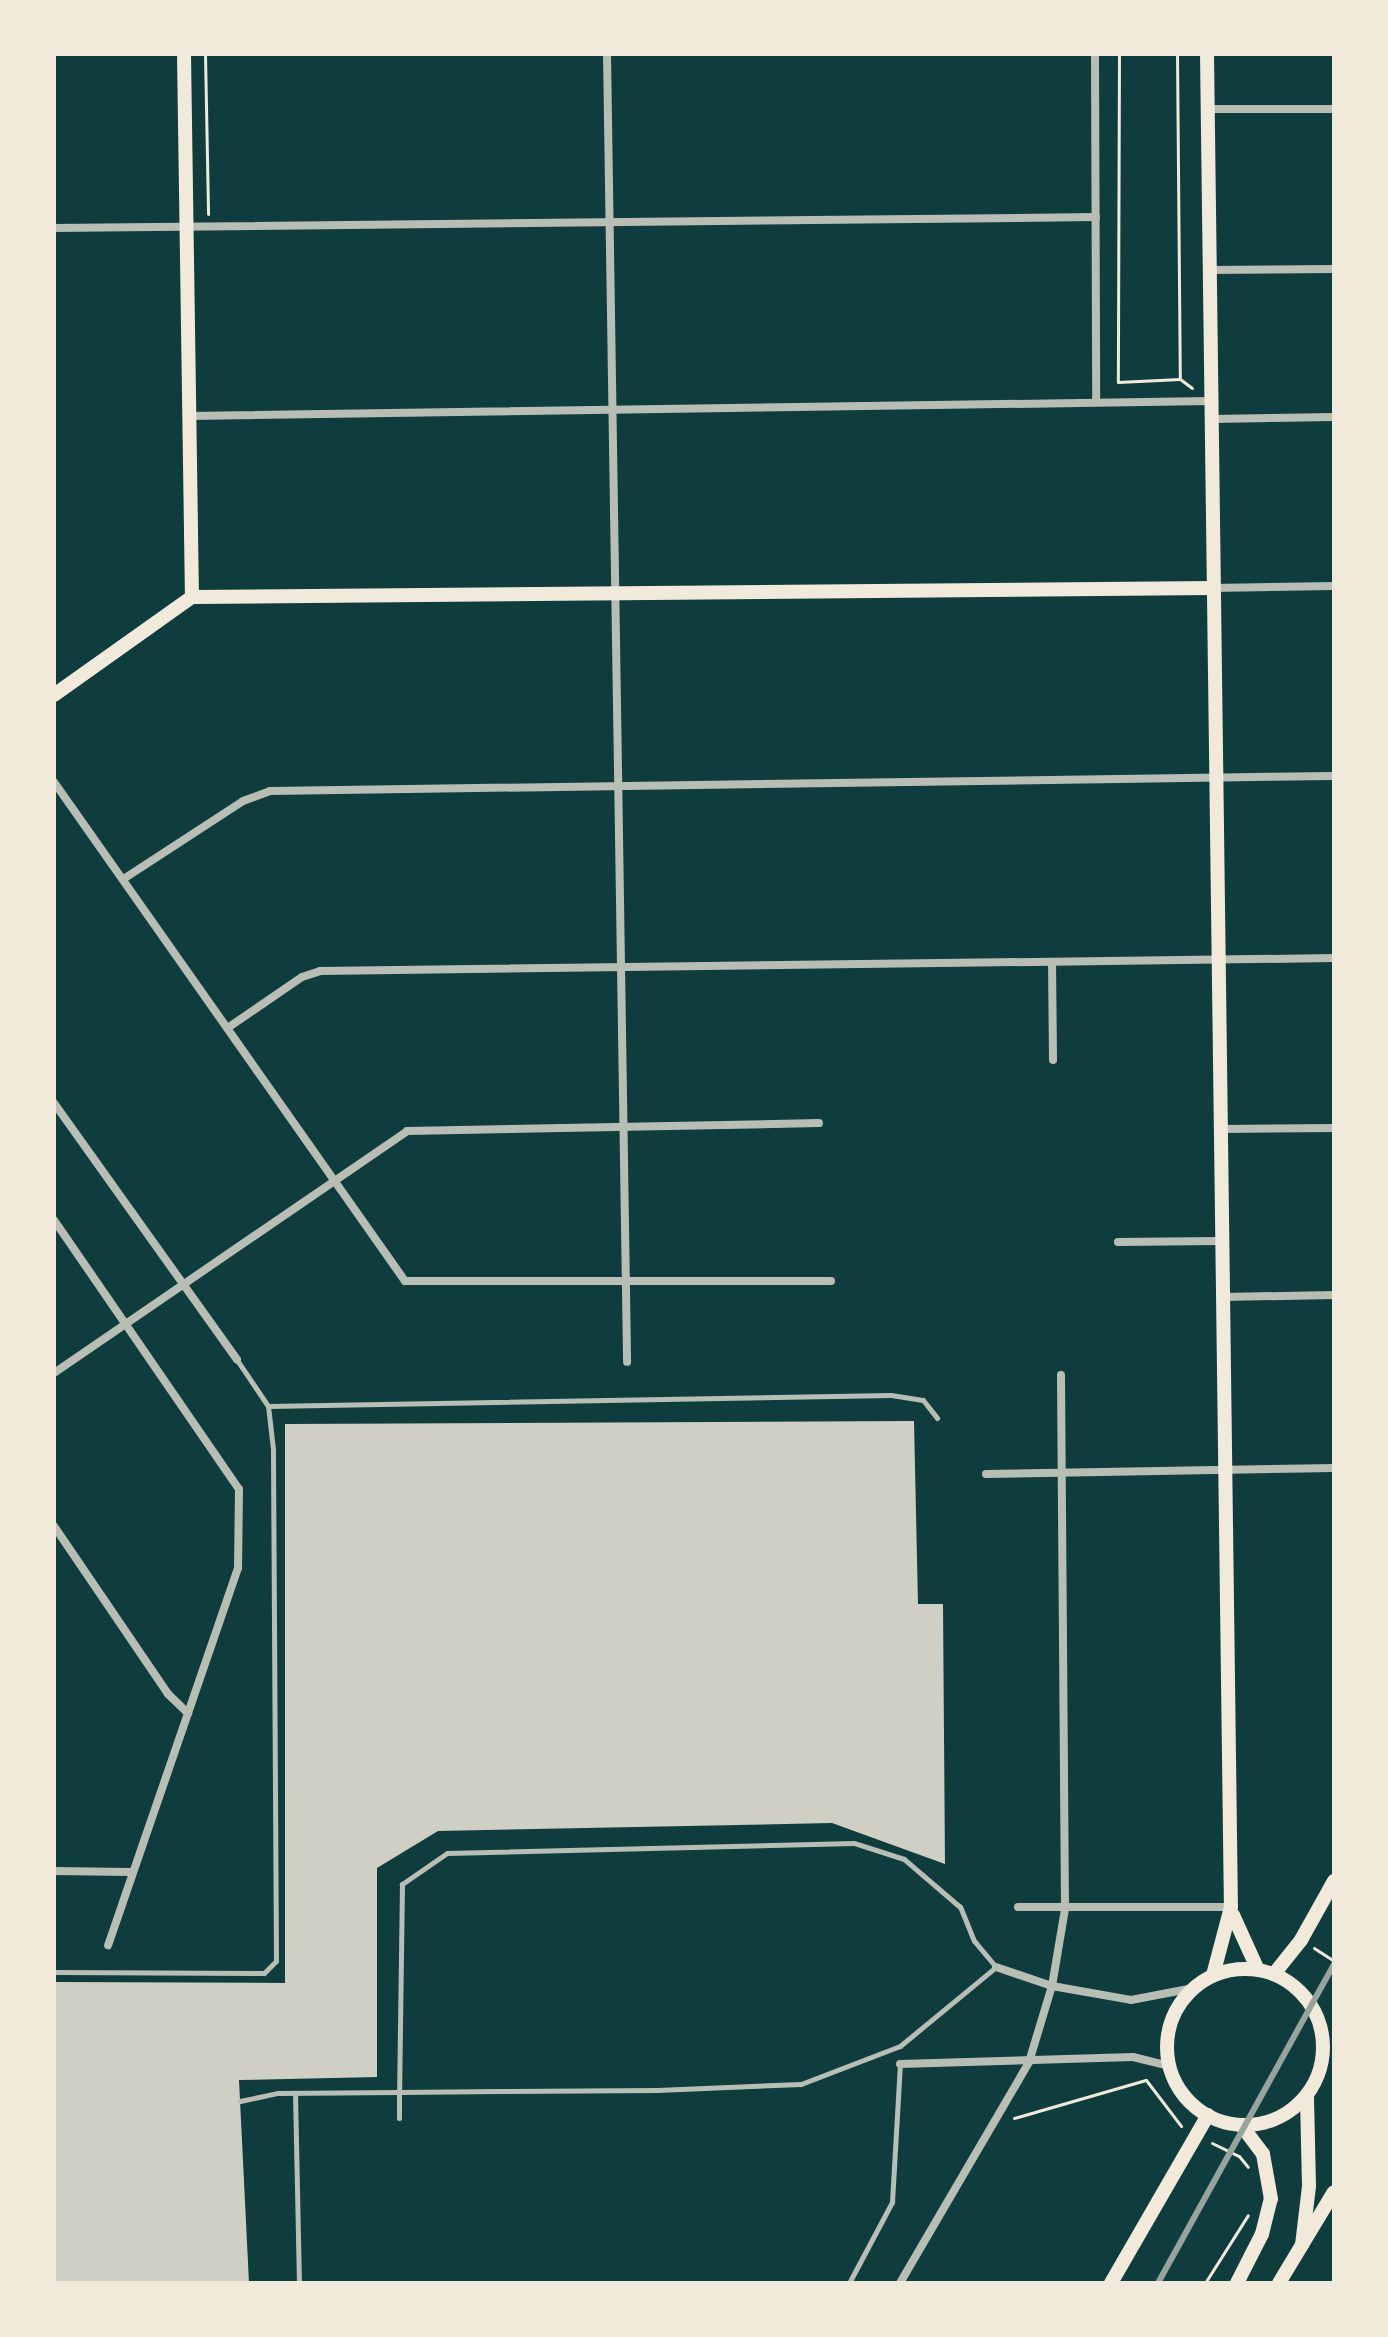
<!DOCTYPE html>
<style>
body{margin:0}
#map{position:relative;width:1388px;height:2337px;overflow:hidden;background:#0f3d3e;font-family:"Libre Baskerville",serif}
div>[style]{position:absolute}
.building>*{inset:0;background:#cfcfc3}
.path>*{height:3px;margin:-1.5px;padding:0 1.5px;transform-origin:1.5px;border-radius:1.5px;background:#f1e9da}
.service>*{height:5px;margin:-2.5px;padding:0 2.5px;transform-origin:2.5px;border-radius:2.5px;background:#b8beb3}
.minor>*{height:8px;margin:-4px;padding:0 4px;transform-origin:4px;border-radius:4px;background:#b8beb3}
.secondary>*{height:14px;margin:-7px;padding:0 7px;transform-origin:7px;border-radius:7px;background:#f1e9da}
.secondary>.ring{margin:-7px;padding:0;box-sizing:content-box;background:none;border:14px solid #f1e9da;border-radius:50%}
.rail>*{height:6px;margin:-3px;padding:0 3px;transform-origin:3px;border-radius:3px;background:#97a49c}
span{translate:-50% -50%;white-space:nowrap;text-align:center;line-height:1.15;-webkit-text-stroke:8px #f1e9da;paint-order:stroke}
.frame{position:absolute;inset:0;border:56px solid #f1e9da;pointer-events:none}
</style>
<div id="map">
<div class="building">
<i style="clip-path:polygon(914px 1421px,918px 1604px,943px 1604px,945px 1864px,832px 1823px,438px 1831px,377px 1868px,377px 2077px,239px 2080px,249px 2283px,54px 2283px,54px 1982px,285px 1983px,285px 1424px)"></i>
</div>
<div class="path">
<i style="left:205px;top:54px;width:160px;rotate:88.9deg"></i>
<i style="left:1119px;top:54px;width:328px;rotate:90.2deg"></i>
<i style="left:1118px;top:382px;width:62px;rotate:-2.8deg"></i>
<i style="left:1180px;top:379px;width:15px;rotate:37deg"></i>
<i style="left:1177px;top:54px;width:325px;rotate:89.5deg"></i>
<i style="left:1314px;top:1948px;width:24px;rotate:33deg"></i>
<i style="left:1014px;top:2118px;width:137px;rotate:-16.1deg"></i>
<i style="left:1146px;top:2080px;width:58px;rotate:52.7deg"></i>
<i style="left:1212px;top:2143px;width:30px;rotate:26deg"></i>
<i style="left:1239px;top:2156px;width:14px;rotate:51deg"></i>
<i style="left:1205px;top:2283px;width:80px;rotate:-57.7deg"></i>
</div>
<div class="service">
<i style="left:268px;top:1406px;width:623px;rotate:-1.01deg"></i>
<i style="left:891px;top:1395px;width:32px;rotate:9deg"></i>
<i style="left:923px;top:1400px;width:23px;rotate:52deg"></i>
<i style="left:54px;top:1972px;width:210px;rotate:0.3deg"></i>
<i style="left:264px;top:1973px;width:17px;rotate:-45deg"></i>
<i style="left:276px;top:1961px;width:512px;rotate:-90.34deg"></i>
<i style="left:273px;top:1449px;width:43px;rotate:-96.6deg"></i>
<i style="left:268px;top:1406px;width:55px;rotate:-124deg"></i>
<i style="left:295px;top:2093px;width:190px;rotate:88.8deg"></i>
<i style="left:240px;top:2101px;width:39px;rotate:-12deg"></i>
<i style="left:278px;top:2093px;width:121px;rotate:-0.5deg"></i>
<i style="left:399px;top:2092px;width:101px;rotate:-0.6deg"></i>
<i style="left:500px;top:2091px;width:157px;rotate:-0.4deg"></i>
<i style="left:657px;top:2090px;width:144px;rotate:-2.4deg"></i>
<i style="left:801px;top:2084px;width:106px;rotate:-21deg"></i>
<i style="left:900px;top:2046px;width:124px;rotate:-39.5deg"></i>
<i style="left:996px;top:1967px;width:34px;rotate:-130deg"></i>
<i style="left:974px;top:1941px;width:37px;rotate:-112deg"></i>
<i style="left:960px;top:1907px;width:74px;rotate:-139.4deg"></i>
<i style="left:904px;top:1859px;width:52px;rotate:-162.3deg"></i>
<i style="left:854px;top:1843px;width:407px;rotate:178.6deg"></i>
<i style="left:447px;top:1853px;width:55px;rotate:145.4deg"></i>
<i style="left:402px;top:1884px;width:208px;rotate:90.8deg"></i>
<i style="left:399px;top:2092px;width:26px;rotate:90deg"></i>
<i style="left:849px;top:2283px;width:92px;rotate:-62deg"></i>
<i style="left:892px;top:2202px;width:138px;rotate:-86.7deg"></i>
</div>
<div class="minor">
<i style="left:607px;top:54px;width:1308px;rotate:89.12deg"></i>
<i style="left:1095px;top:54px;width:348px;rotate:89.8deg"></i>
<i style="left:1207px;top:109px;width:127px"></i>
<i style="left:54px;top:228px;width:1042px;rotate:-0.6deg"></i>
<i style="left:1209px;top:270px;width:125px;rotate:-0.5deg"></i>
<i style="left:190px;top:416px;width:1020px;rotate:-0.84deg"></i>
<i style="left:1211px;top:419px;width:123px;rotate:-0.9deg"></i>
<i style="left:1213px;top:588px;width:121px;rotate:-0.9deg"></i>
<i style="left:54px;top:782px;width:610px;rotate:54.88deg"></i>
<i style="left:405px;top:1281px;width:426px"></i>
<i style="left:125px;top:878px;width:141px;rotate:-33.1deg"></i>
<i style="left:243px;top:801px;width:29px;rotate:-20deg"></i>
<i style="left:270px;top:791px;width:1064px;rotate:-0.81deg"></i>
<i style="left:1052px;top:962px;width:98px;rotate:89.4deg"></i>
<i style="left:229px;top:1027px;width:88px;rotate:-34.4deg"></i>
<i style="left:302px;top:977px;width:19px;rotate:-18deg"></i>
<i style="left:320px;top:971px;width:1014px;rotate:-0.73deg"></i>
<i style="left:54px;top:1103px;width:315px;rotate:54.5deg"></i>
<i style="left:1219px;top:1129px;width:115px;rotate:-0.5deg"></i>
<i style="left:54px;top:1220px;width:326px;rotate:55.5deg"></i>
<i style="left:239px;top:1489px;width:79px;rotate:90.7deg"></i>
<i style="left:238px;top:1568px;width:399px;rotate:109deg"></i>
<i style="left:1118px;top:1242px;width:101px;rotate:-0.6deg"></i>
<i style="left:1221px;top:1297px;width:113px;rotate:-1deg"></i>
<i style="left:54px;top:1373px;width:428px;rotate:-34.4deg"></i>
<i style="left:407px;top:1131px;width:412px;rotate:-1.1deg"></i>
<i style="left:986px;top:1474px;width:348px;rotate:-1deg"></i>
<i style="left:54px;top:1526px;width:203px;rotate:55.8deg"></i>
<i style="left:168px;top:1694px;width:28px;rotate:44deg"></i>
<i style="left:54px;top:1871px;width:76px;rotate:0.8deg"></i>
<i style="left:1018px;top:1907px;width:213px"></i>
<i style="left:996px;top:1967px;width:59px;rotate:18.7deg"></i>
<i style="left:1052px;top:1986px;width:80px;rotate:10deg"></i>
<i style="left:1131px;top:2000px;width:64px;rotate:-10.8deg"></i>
<i style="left:900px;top:2064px;width:233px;rotate:-1.7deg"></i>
<i style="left:1133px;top:2057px;width:38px;rotate:14deg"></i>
<i style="left:900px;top:2283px;width:256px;rotate:-59.7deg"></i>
<i style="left:1029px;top:2062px;width:79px;rotate:-73.2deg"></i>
<i style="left:1052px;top:1986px;width:78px;rotate:-80.4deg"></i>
<i style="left:1065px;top:1909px;width:534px;rotate:-90.43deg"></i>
</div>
<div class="secondary">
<i style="left:184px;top:54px;width:543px;rotate:89.16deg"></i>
<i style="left:1207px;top:54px;width:1853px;rotate:89.26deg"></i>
<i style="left:1231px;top:1907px;width:70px;rotate:104.8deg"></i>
<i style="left:54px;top:695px;width:169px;rotate:-35.4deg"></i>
<i style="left:192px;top:597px;width:1021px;rotate:-0.51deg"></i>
<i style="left:1233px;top:1915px;width:60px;rotate:65.6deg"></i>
<i class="ring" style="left:1167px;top:1969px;width:142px;height:142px"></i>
<i style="left:1274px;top:1974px;width:43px;rotate:-51.5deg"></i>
<i style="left:1301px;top:1940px;width:68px;rotate:-60.8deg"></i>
<i style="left:1302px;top:2245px;width:59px;rotate:-83.2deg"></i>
<i style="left:1309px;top:2186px;width:91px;rotate:-91.3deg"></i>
<i style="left:1111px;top:2283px;width:194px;rotate:-60deg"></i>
<i style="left:1237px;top:2283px;width:55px;rotate:-63deg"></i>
<i style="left:1262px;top:2234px;width:36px;rotate:-76deg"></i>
<i style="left:1271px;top:2199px;width:46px;rotate:-100.1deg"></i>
<i style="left:1263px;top:2154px;width:35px;rotate:-127deg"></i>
<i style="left:1279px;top:2283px;width:106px;rotate:-58.9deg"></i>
</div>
<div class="rail">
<i style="left:1158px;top:2283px;width:364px;rotate:-61.1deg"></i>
</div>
<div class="frame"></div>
</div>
